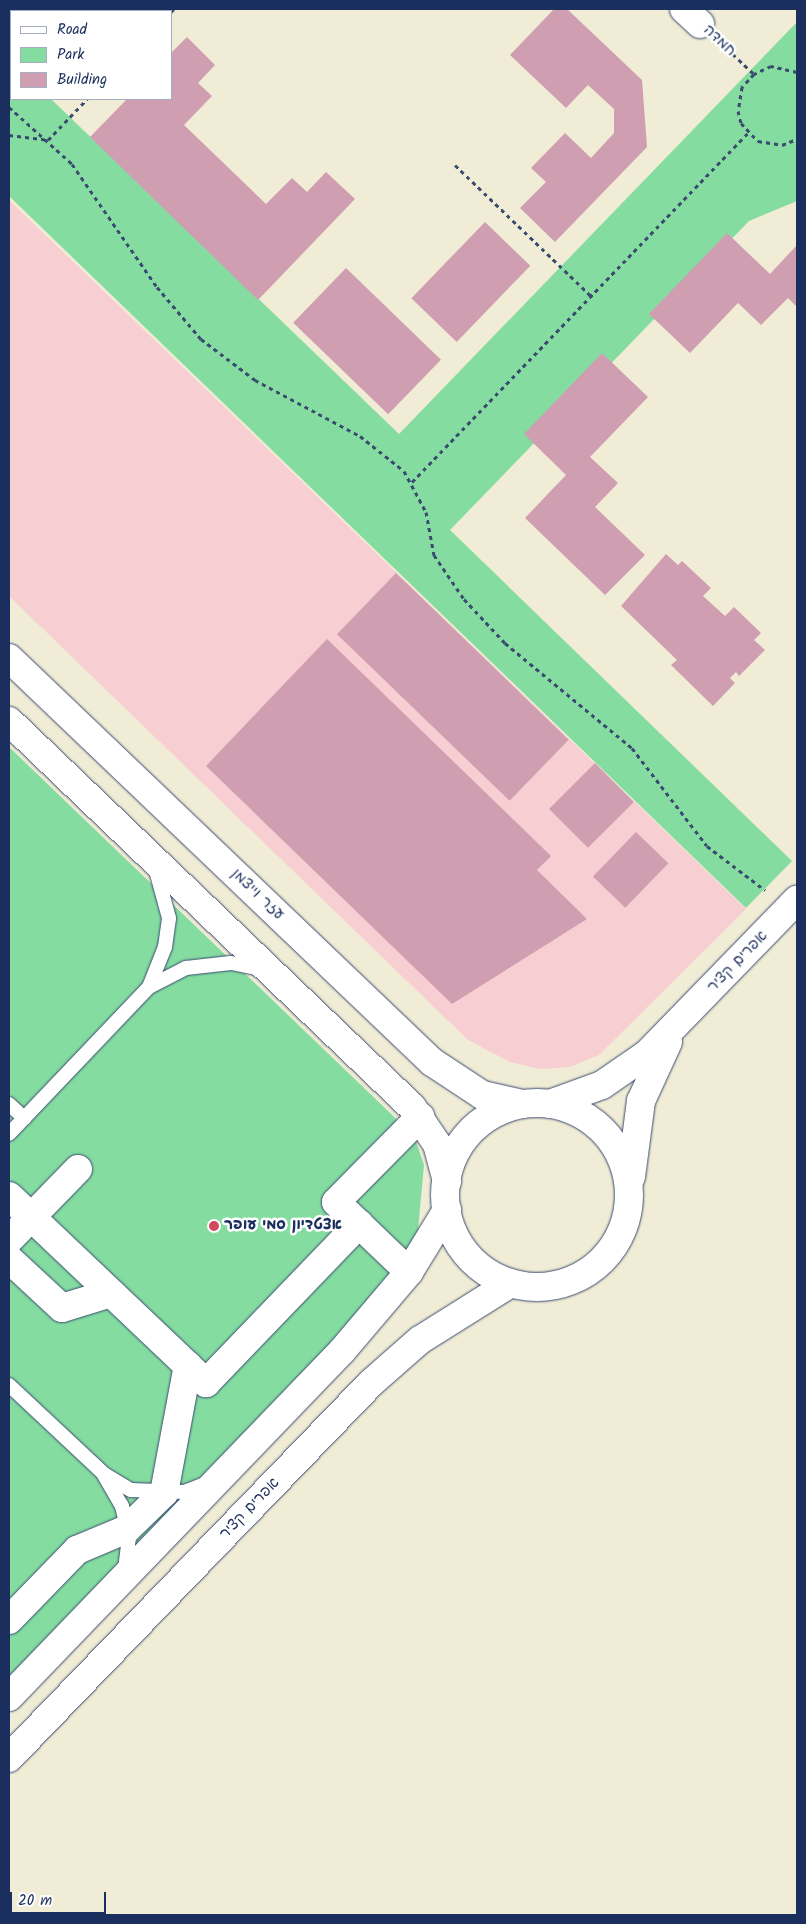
<!DOCTYPE html>
<meta charset="utf-8">
<style>
body{margin:0}
#map{position:relative;width:806px;height:1924px;overflow:hidden;background:#f0ecd5;font-family:Kalam,"Playpen Sans Hebrew",sans-serif}
div>[style]{position:absolute}
.built>*{inset:0;background:#f7cfd3}
.green>*{inset:0;background:#84dca1}
.building>*{inset:0;background:#d09eb1;transform-origin:0 0}
.path>*{height:3px;margin-top:-1.5px;transform-origin:0;background:repeating-linear-gradient(90deg,#3b4b70 0 4px,transparent 0 8px)}
.roads{filter:drop-shadow(0 0 1px #3b4b70) drop-shadow(0 0 1px #3b4b70)}
.lane>*{height:14px;margin:-7px;padding:0 7px;transform-origin:7px;border-radius:7px;background:#fff}
.street>*{height:28px;margin:-14px;padding:0 14px;transform-origin:14px;border-radius:14px;background:#fff}
.street>.ring{margin:-14px;padding:0;box-sizing:content-box;background:none;border:28px solid #fff;border-radius:50%}
.dots>*{width:14px;height:14px;translate:-50% -50%;box-sizing:border-box;border:2px solid #fff;border-radius:50%}
span{translate:-50% -50%;white-space:nowrap;text-align:center;line-height:1.15;-webkit-text-stroke:5px #fff;paint-order:stroke}
.street-label{font-size:15px;color:#1b2f5e}
.poi-label{font-size:15px;color:#1b2f5e;font-weight:700}
.left{translate:0 -50%;text-align:left}
.frame{position:absolute;inset:0;border:10px solid #1b2f5e;pointer-events:none}
.legend{position:absolute;left:10px;top:10px;width:162px;height:90px;box-sizing:border-box;background:#fff;border:1px solid #a4acbf;margin:0;padding:6px 9px;list-style:none;font-size:15px;color:#1b2f5e}
.legend li{display:flex;align-items:center;gap:10px;height:25px}
.legend b{width:25px;border:1px solid #a4acbf}
.scale{position:absolute;left:10px;top:1892px;width:96px;height:22px;box-sizing:border-box;border:2px solid #1b2f5e;border-top:0;padding-left:6px;font-size:15px;line-height:18px;white-space:nowrap;color:#1b2f5e;-webkit-text-stroke:4px #fff;paint-order:stroke}
</style>
<div id="map">
<div class="built">
<i style="clip-path:polygon(9px 200px,746px 909px,599px 1055px,570px 1067px,540px 1069px,510px 1062px,468px 1040px,9px 596px)"></i>
</div>
<div class="green">
<i style="clip-path:polygon(797px 22px,797px 201px,749px 221px,450px 530px,792px 861px,746px 908px,9px 196px,9px 57px,11px 99px,51px 99px,399px 434px)"></i>
<i style="clip-path:polygon(9px 747px,414px 1136px,424px 1165px,417px 1241px,388px 1284px,9px 1685px)"></i>
</div>
<div class="building">
<i style="clip-path:polygon(9px 9px,131px 9px,11px 11px,11px 61px)"></i>
<i style="clip-path:polygon(554px 9px,567px 9px,642px 80px,647px 147px,555px 242px,520px 208px,546px 182px,531px 168px,565px 133px,591px 158px,614px 133px,614px 109px,588px 85px,566px 108px,510px 55px)"></i>
<i style="clip-path:polygon(187px 37px,215px 65px,198px 83px,212px 96px,184px 125px,266px 204px,292px 178px,307px 192px,326px 172px,355px 199px,258px 300px,90px 137px,127px 99px,171px 99px,171px 53px)"></i>
<i style="left:485px;top:222px;width:63px;height:106px;rotate:44deg"></i>
<i style="clip-path:polygon(727px 233px,770px 274px,797px 245px,797px 307px,788px 298px,761px 325px,738px 303px,690px 353px,649px 314px)"></i>
<i style="left:346px;top:268px;width:132px;height:76px;rotate:44deg"></i>
<i style="clip-path:polygon(602px 353px,648px 397px,590px 457px,618px 483px,595px 507px,645px 555px,605px 595px,525px 518px,566px 475px,524px 434px)"></i>
<i style="clip-path:polygon(666px 554px,678px 565px,682px 561px,711px 588px,703px 596px,725px 616px,734px 607px,761px 633px,754px 640px,765px 650px,739px 676px,736px 672px,730px 678px,735px 683px,713px 706px,671px 665px,677px 660px,621px 606px)"></i>
<i style="left:396px;top:573px;width:240px;height:85px;rotate:44deg"></i>
<i style="clip-path:polygon(327px 639px,551px 856px,537px 870px,587px 919px,452px 1004px,206px 766px)"></i>
<i style="left:595px;top:763px;width:55px;height:65px;rotate:45deg"></i>
<i style="left:636px;top:832px;width:45px;height:62px;rotate:44deg"></i>
</div>
<div class="path">
<i style="left:171px;top:12px;width:4px;rotate:-45deg"></i>
<i style="left:721px;top:43px;width:45px;rotate:43.2deg"></i>
<i style="left:797px;top:72px;width:27px;rotate:-167deg"></i>
<i style="left:771px;top:66px;width:19px;rotate:155deg"></i>
<i style="left:754px;top:74px;width:18px;rotate:133deg"></i>
<i style="left:742px;top:87px;width:24px;rotate:99deg"></i>
<i style="left:738px;top:111px;width:12px;rotate:76deg"></i>
<i style="left:741px;top:123px;width:25px;rotate:47deg"></i>
<i style="left:758px;top:141px;width:24px;rotate:9deg"></i>
<i style="left:782px;top:145px;width:16px;rotate:-22deg"></i>
<i style="left:9px;top:107px;width:85px;rotate:42.1deg"></i>
<i style="left:72px;top:164px;width:150px;rotate:55.4deg"></i>
<i style="left:157px;top:287px;width:68px;rotate:49.8deg"></i>
<i style="left:201px;top:339px;width:68px;rotate:37.2deg"></i>
<i style="left:255px;top:380px;width:119px;rotate:28.1deg"></i>
<i style="left:360px;top:436px;width:56px;rotate:38.5deg"></i>
<i style="left:404px;top:471px;width:47px;rotate:61.8deg"></i>
<i style="left:426px;top:512px;width:44px;rotate:79.5deg"></i>
<i style="left:434px;top:555px;width:53px;rotate:55.7deg"></i>
<i style="left:464px;top:599px;width:60px;rotate:47deg"></i>
<i style="left:505px;top:643px;width:165px;rotate:39.6deg"></i>
<i style="left:632px;top:748px;width:123px;rotate:52.6deg"></i>
<i style="left:707px;top:846px;width:73px;rotate:37.2deg"></i>
<i style="left:9px;top:135px;width:39px;rotate:7deg"></i>
<i style="left:48px;top:140px;width:57px;rotate:-46.4deg"></i>
<i style="left:455px;top:165px;width:189px;rotate:43.9deg"></i>
<i style="left:412px;top:482px;width:484px;rotate:-46.1deg"></i>
</div>
<div class="roads">
<div class="lane">
<i style="left:149px;top:987px;width:43px;rotate:-68.2deg"></i>
<i style="left:165px;top:947px;width:29px;rotate:-82deg"></i>
<i style="left:169px;top:918px;width:46px;rotate:-105.3deg"></i>
<i style="left:9px;top:1104px;width:21px;rotate:43deg"></i>
<i style="left:9px;top:1134px;width:203px;rotate:-46.4deg"></i>
<i style="left:149px;top:987px;width:42px;rotate:-27.2deg"></i>
<i style="left:186px;top:968px;width:45px;rotate:-6.3deg"></i>
<i style="left:231px;top:963px;width:33px;rotate:11deg"></i>
<i style="left:9px;top:1385px;width:130px;rotate:43.1deg"></i>
<i style="left:104px;top:1474px;width:31px;rotate:31deg"></i>
<i style="left:131px;top:1490px;width:53px;rotate:2.2deg"></i>
<i style="left:184px;top:1492px;width:25px;rotate:-21deg"></i>
<i style="left:104px;top:1475px;width:36px;rotate:60deg"></i>
<i style="left:122px;top:1506px;width:32px;rotate:77deg"></i>
<i style="left:129px;top:1537px;width:33px;rotate:97deg"></i>
</div>
<div class="street">
<i style="left:684px;top:9px;width:22px;rotate:43deg"></i>
<i style="left:9px;top:658px;width:585px;rotate:43.68deg"></i>
<i style="left:432px;top:1062px;width:60px;rotate:33.4deg"></i>
<i style="left:482px;top:1095px;width:41px;rotate:12.7deg"></i>
<i style="left:9px;top:721px;width:558px;rotate:43.77deg"></i>
<i style="left:412px;top:1107px;width:45px;rotate:56deg"></i>
<i style="left:437px;top:1144px;width:39px;rotate:75deg"></i>
<i class="ring" style="left:445px;top:1103px;width:156px;height:156px"></i>
<i style="left:550px;top:1104px;width:55px;rotate:-20.1deg"></i>
<i style="left:602px;top:1085px;width:55px;rotate:-34.6deg"></i>
<i style="left:647px;top:1054px;width:215px;rotate:-45.8deg"></i>
<i style="left:631px;top:1177px;width:77px;rotate:-82.5deg"></i>
<i style="left:641px;top:1101px;width:65px;rotate:-65.4deg"></i>
<i style="left:9px;top:1196px;width:272px;rotate:43.5deg"></i>
<i style="left:206px;top:1383px;width:221px;rotate:-46.1deg"></i>
<i style="left:9px;top:1240px;width:99px;rotate:-45.8deg"></i>
<i style="left:9px;top:1259px;width:72px;rotate:42.8deg"></i>
<i style="left:62px;top:1308px;width:51px;rotate:-17deg"></i>
<i style="left:409px;top:1272px;width:101px;rotate:-136.2deg"></i>
<i style="left:336px;top:1202px;width:120px;rotate:-45.3deg"></i>
<i style="left:9px;top:1620px;width:98px;rotate:-45.8deg"></i>
<i style="left:77px;top:1550px;width:54px;rotate:-22.8deg"></i>
<i style="left:127px;top:1529px;width:52px;rotate:-44.2deg"></i>
<i style="left:164px;top:1493px;width:130px;rotate:-79.4deg"></i>
<i style="left:9px;top:1697px;width:480px;rotate:-46.1deg"></i>
<i style="left:342px;top:1351px;width:104px;rotate:-49.7deg"></i>
<i style="left:409px;top:1272px;width:73px;rotate:-58.5deg"></i>
<i style="left:9px;top:1758px;width:521px;rotate:-46.01deg"></i>
<i style="left:371px;top:1383px;width:65px;rotate:-41.3deg"></i>
<i style="left:420px;top:1340px;width:107px;rotate:-32.1deg"></i>
</div>
</div>
<div class="dots">
<i style="left:214px;top:1226px;background:#d1495b"></i>
</div>
<div class="street-label">
<span style="left:719px;top:41px;rotate:43deg">חמדה</span>
<span style="left:257px;top:895px;rotate:44deg">עזר וייצמן</span>
<span style="left:738px;top:962px;rotate:-46deg">אפרים קציר</span>
<span style="left:250px;top:1509px;rotate:-46deg">אפרים קציר</span>
</div>
<div class="poi-label">
<span class="left" style="left:224px;top:1226px">אצטדיון סמי עופר</span>
</div>
<div class="frame"></div>
<ul class="legend">
<li><b style="height:6px;background:#fff"></b>Road</li>
<li><b style="height:14px;background:#84dca1"></b>Park</li>
<li><b style="height:14px;background:#d09eb1"></b>Building</li>
</ul>
<div class="scale">20 m</div>
</div>
